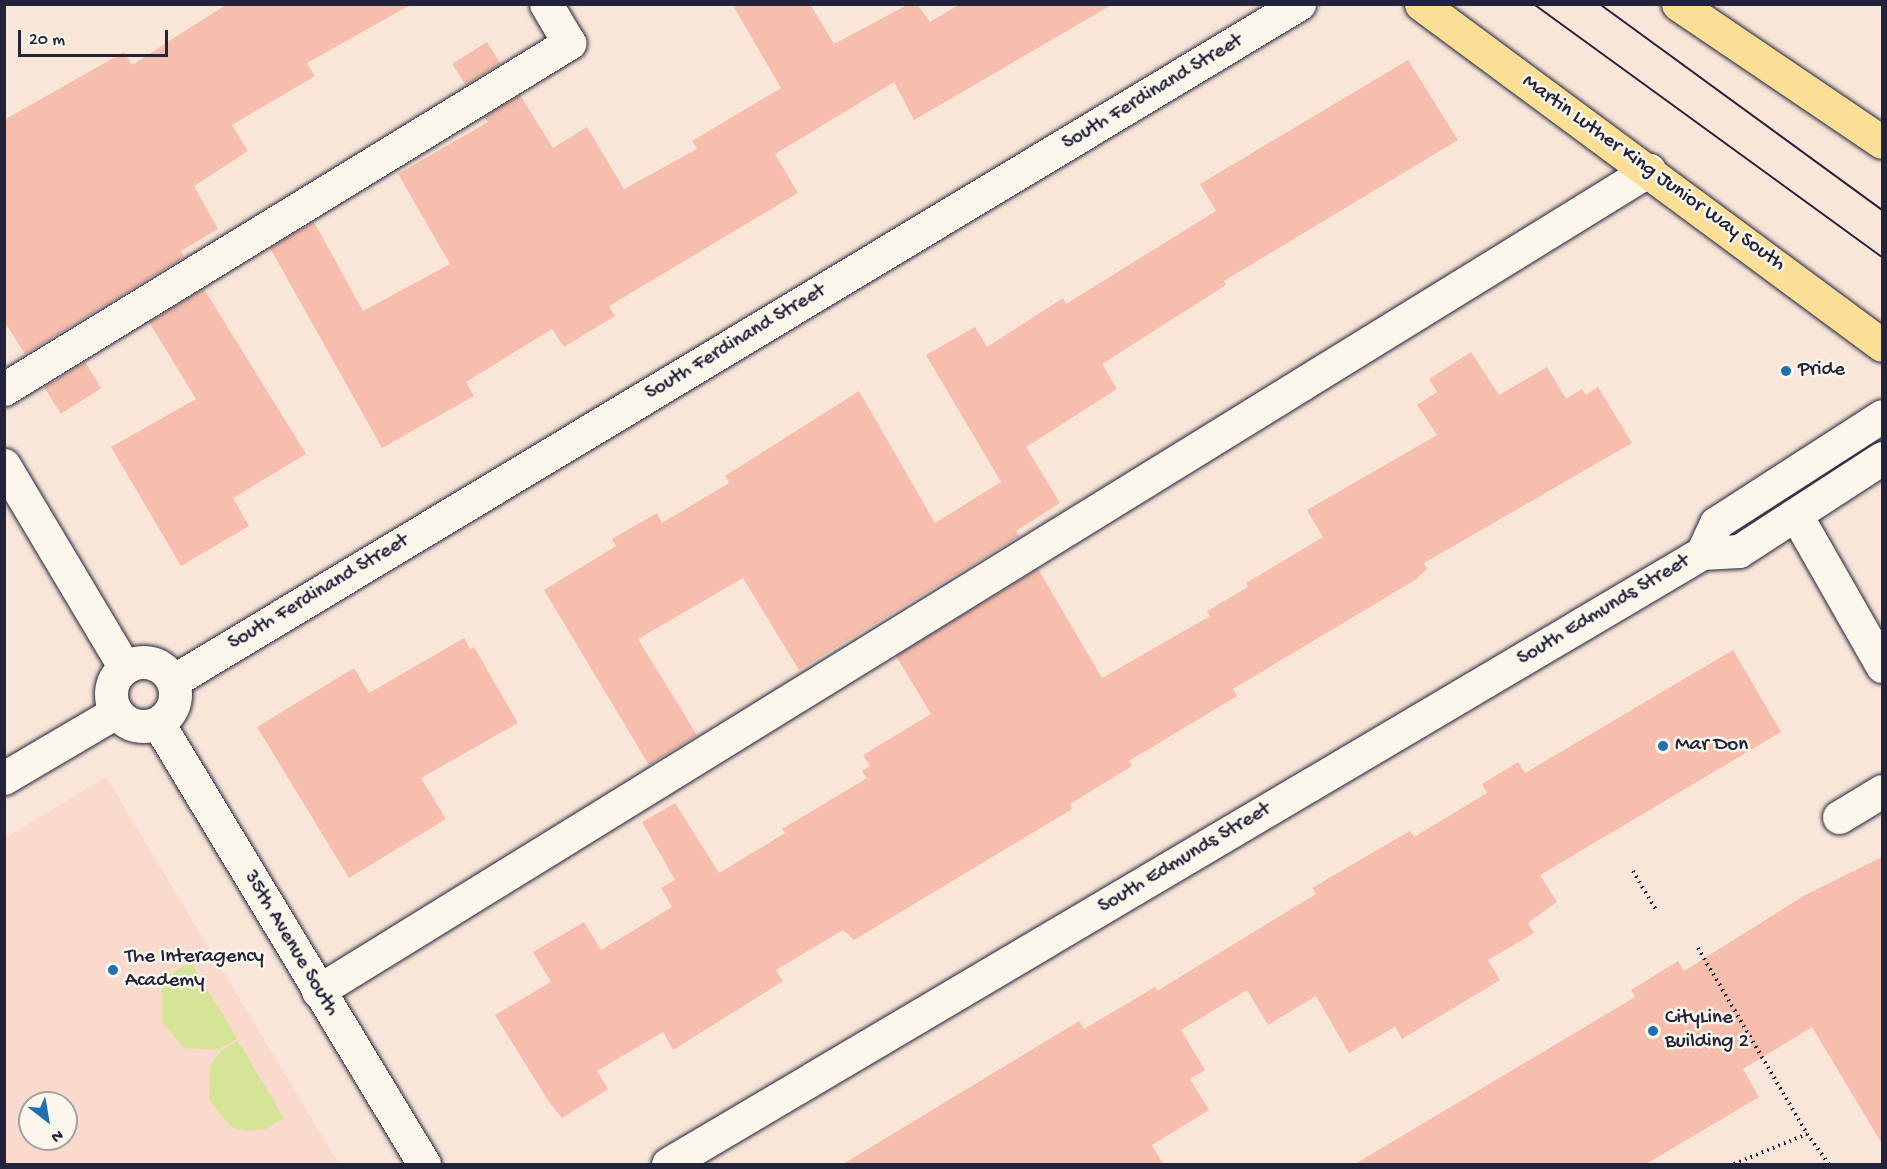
<!DOCTYPE html>
<style>
body{margin:0}
#map{position:relative;width:1887px;height:1169px;overflow:hidden;background:#fae6d9;font-family:"Gochi Hand",sans-serif}
div>[style]{position:absolute}
.built>*{inset:0;background:#f9dacc}
.green>*{inset:0;background:#d6e497}
.building>*{inset:0;background:#f7bead;transform-origin:0 0}
.path>*{height:4px;margin-top:-2px;transform-origin:0;background:repeating-linear-gradient(90deg,#22223b 0 1.5px,transparent 0 6px)}
.roads{filter:drop-shadow(0 0 2px #22223b) drop-shadow(0 0 2px #22223b)}
.minor>*{height:33px;margin:-16.5px;padding:0 16.5px;transform-origin:16.5px;border-radius:16.5px;background:#fbf7ec}
.minor>.ring{margin:-16.5px;padding:0;box-sizing:content-box;background:none;border:33px solid #fbf7ec;border-radius:50%}
.major>*{height:33px;margin:-16.5px;padding:0 16.5px;transform-origin:16.5px;border-radius:16.5px;background:#fbdf96}
.tram>*{height:1.5px;margin:-0.75px;padding:0 0.75px;transform-origin:0.75px;border-radius:0.75px;background:#22223b}
.dots>*{width:16px;height:16px;translate:-50% -50%;box-sizing:border-box;border:3px solid #fbf7ec;border-radius:50%}
span{translate:-50% -50%;white-space:nowrap;text-align:center;line-height:1.15;-webkit-text-stroke:5px #fbf7ec;paint-order:stroke}
.street-label{font-size:21px;color:#22223b}
.poi-label{font-size:21px;color:#22223b}
.left{translate:0 -50%;text-align:left}
.frame{position:absolute;inset:0;border:6px solid #22223b;pointer-events:none}
.north{position:absolute;left:18px;top:1091px;width:60px;height:60px;box-sizing:border-box;background:#fbf7ec;border:2px solid #a4a2a5;border-radius:50%;rotate:149deg;font-size:16px;font-weight:700;line-height:24px;text-align:center;color:#22223b}
.north::after{content:'';display:block;margin:auto;width:21px;height:27px;background:#1f6fb2;clip-path:polygon(50% 0,100% 100%,50% 72%,0 100%)}
.scale{position:absolute;left:18px;top:30px;width:150px;height:27px;box-sizing:border-box;border:3px solid #22223b;border-top:0;padding-left:8px;font-size:18px;line-height:21px;white-space:nowrap;color:#22223b;-webkit-text-stroke:4px #fbf7ec;paint-order:stroke}
</style>
<div id="map">
<div class="built">
<i style="clip-path:polygon(evenodd,106px 777px,339px 1164px,5px 1164px,5px 838px,106px 777px,30px 1103px,66px 1103px,66px 1139px,30px 1139px,30px 1103px)"></i>
</div>
<div class="green">
<i style="clip-path:polygon(191px 962px,237px 1039px,218px 1050px,184px 1048px,162px 1022px,162px 988px,175px 971px)"></i>
<i style="clip-path:polygon(238px 1041px,284px 1118px,265px 1129px,246px 1131px,231px 1127px,209px 1100px,210px 1066px,222px 1050px)"></i>
</div>
<div class="building">
<i style="clip-path:polygon(227px 4px,412px 4px,307px 63px,315px 76px,232px 125px,248px 151px,194px 186px,218px 229px,181px 251px,184px 257px,25px 354px,4px 321px,4px 120px,124px 52px,132px 65px)"></i>
<i style="clip-path:polygon(732px 4px,810px 4px,834px 44px,909px 4px,917px 4px,930px 22px,960px 4px,1113px 4px,914px 120px,894px 82px,775px 154px,798px 193px,609px 306px,615px 316px,564px 347px,552px 329px,466px 382px,474px 396px,382px 448px,270px 248px,314px 222px,363px 311px,450px 264px,398px 174px,488px 122px,484px 117px,520px 95px,553px 148px,587px 127px,624px 189px,697px 149px,692px 141px,781px 88px)"></i>
<i style="left:487px;top:42px;width:25px;height:41px;rotate:58deg"></i>
<i style="clip-path:polygon(1408px 60px,1458px 140px,1224px 281px,1226px 285px,1102px 364px,1117px 389px,1026px 447px,1060px 503px,1016px 531px,1019px 536px,799px 670px,743px 578px,638px 639px,697px 735px,649px 765px,544px 590px,616px 546px,612px 539px,657px 513px,662px 523px,729px 483px,725px 476px,859px 391px,935px 523px,1001px 482px,926px 355px,975px 327px,987px 347px,1063px 298px,1066px 304px,1216px 211px,1200px 184px)"></i>
<i style="clip-path:polygon(204px 289px,306px 454px,233px 498px,249px 526px,181px 566px,111px 447px,196px 399px,149px 322px)"></i>
<i style="clip-path:polygon(1471px 352px,1499px 395px,1547px 367px,1566px 399px,1582px 389px,1586px 395px,1598px 387px,1632px 443px,1424px 563px,1427px 569px,1415px 580px,1233px 689px,1237px 696px,1129px 761px,1132px 766px,1070px 804px,1072px 809px,854px 940px,843px 930px,776px 970px,783px 981px,673px 1050px,663px 1032px,597px 1071px,608px 1089px,562px 1118px,549px 1102px,495px 1015px,551px 982px,533px 952px,584px 922px,601px 950px,672px 907px,661px 888px,675px 880px,642px 822px,675px 803px,719px 873px,785px 833px,782px 829px,867px 778px,862px 771px,870px 766px,863px 755px,931px 714px,896px 656px,1038px 569px,1102px 678px,1210px 616px,1207px 611px,1248px 587px,1246px 583px,1323px 537px,1307px 510px,1437px 435px,1417px 405px,1437px 392px,1429px 379px)"></i>
<i style="left:85px;top:362px;width:31px;height:48px;rotate:58deg"></i>
<i style="clip-path:polygon(464px 638px,470px 649px,474px 647px,518px 723px,421px 778px,446px 819px,349px 878px,257px 727px,354px 668px,369px 693px)"></i>
<i style="clip-path:polygon(1733px 650px,1781px 732px,1540px 875px,1557px 902px,1528px 923px,1534px 933px,1488px 960px,1500px 980px,1402px 1039px,1395px 1027px,1349px 1053px,1316px 996px,1268px 1025px,1247px 990px,1181px 1030px,1205px 1070px,1190px 1079px,1209px 1110px,1152px 1145px,1163px 1164px,843px 1164px,1079px 1021px,1084px 1029px,1155px 987px,1157px 991px,1316px 894px,1312px 888px,1346px 868px,1410px 831px,1414px 837px,1487px 793px,1482px 784px,1518px 762px,1525px 773px)"></i>
<i style="clip-path:polygon(1882px 857px,1882px 1144px,1812px 1027px,1743px 1069px,1759px 1097px,1646px 1164px,1355px 1164px,1635px 997px,1631px 990px,1678px 961px,1684px 971px,1805px 895px)"></i>
</div>
<div class="path">
<i style="left:1633px;top:871px;width:45px;rotate:59.5deg"></i>
<i style="left:1698px;top:948px;width:216px;rotate:59.6deg"></i>
<i style="left:1734px;top:1164px;width:79px;rotate:-22.3deg"></i>
<i style="left:1807px;top:1134px;width:37px;rotate:54deg"></i>
</div>
<div class="roads">
<div class="minor">
<i style="left:4px;top:389px;width:663px;rotate:-31.48deg"></i>
<i style="left:569px;top:43px;width:45px;rotate:-120.5deg"></i>
<i style="left:4px;top:465px;width:236px;rotate:59.2deg"></i>
<i style="left:1796px;top:515px;width:174px;rotate:60.3deg"></i>
<i style="left:1702px;top:553px;width:33px;rotate:-65deg"></i>
<i style="left:1716px;top:523px;width:197px;rotate:-32.8deg"></i>
<i class="ring" style="left:111px;top:662px;width:31px;height:31px"></i>
<i style="left:173px;top:681px;width:1314px;rotate:-31.02deg"></i>
<i style="left:158px;top:723px;width:515px;rotate:58.9deg"></i>
<i style="left:4px;top:778px;width:130px;rotate:-30.5deg"></i>
<i style="left:1839px;top:817px;width:50px;rotate:-31.2deg"></i>
<i style="left:318px;top:991px;width:1564px;rotate:-31.67deg"></i>
<i style="left:668px;top:1164px;width:1201px;rotate:-30.58deg"></i>
<i style="left:1702px;top:553px;width:37px;rotate:-3deg"></i>
<i style="left:1739px;top:551px;width:171px;rotate:-33deg"></i>
</div>
<div class="major">
<i style="left:1421px;top:4px;width:573px;rotate:36.49deg"></i>
<i style="left:1678px;top:4px;width:246px;rotate:34.1deg"></i>
</div>
</div>
<div class="tram">
<i style="left:1534px;top:4px;width:430px;rotate:36deg"></i>
<i style="left:1600px;top:4px;width:349px;rotate:36.1deg"></i>
</div>
<div class="dots">
<i style="left:1786px;top:371px;background:#1f6fb2"></i>
<i style="left:1663px;top:746px;background:#1f6fb2"></i>
<i style="left:113px;top:970px;background:#1f6fb2"></i>
<i style="left:1653px;top:1031px;background:#1f6fb2"></i>
</div>
<div class="street-label">
<span style="left:1153px;top:93px;rotate:-31deg">South Ferdinand Street</span>
<span style="left:1653px;top:174px;rotate:36deg">Martin Luther King Junior Way South</span>
<span style="left:736px;top:343px;rotate:-31deg">South Ferdinand Street</span>
<span style="left:319px;top:593px;rotate:-31deg">South Ferdinand Street</span>
<span style="left:1604px;top:611px;rotate:-31deg">South Edmunds Street</span>
<span style="left:1185px;top:859px;rotate:-31deg">South Edmunds Street</span>
<span style="left:290px;top:944px;rotate:59deg">35th Avenue South</span>
</div>
<div class="poi-label">
<span class="left" style="left:1798px;top:371px">Pride</span>
<span class="left" style="left:1675px;top:746px">Mar Don</span>
<span class="left" style="left:125px;top:970px">The Interagency<br>Academy</span>
<span class="left" style="left:1665px;top:1031px">CityLine<br>Building 2</span>
</div>
<div class="frame"></div>
<div class="north">N</div>
<div class="scale">20 m</div>
</div>
